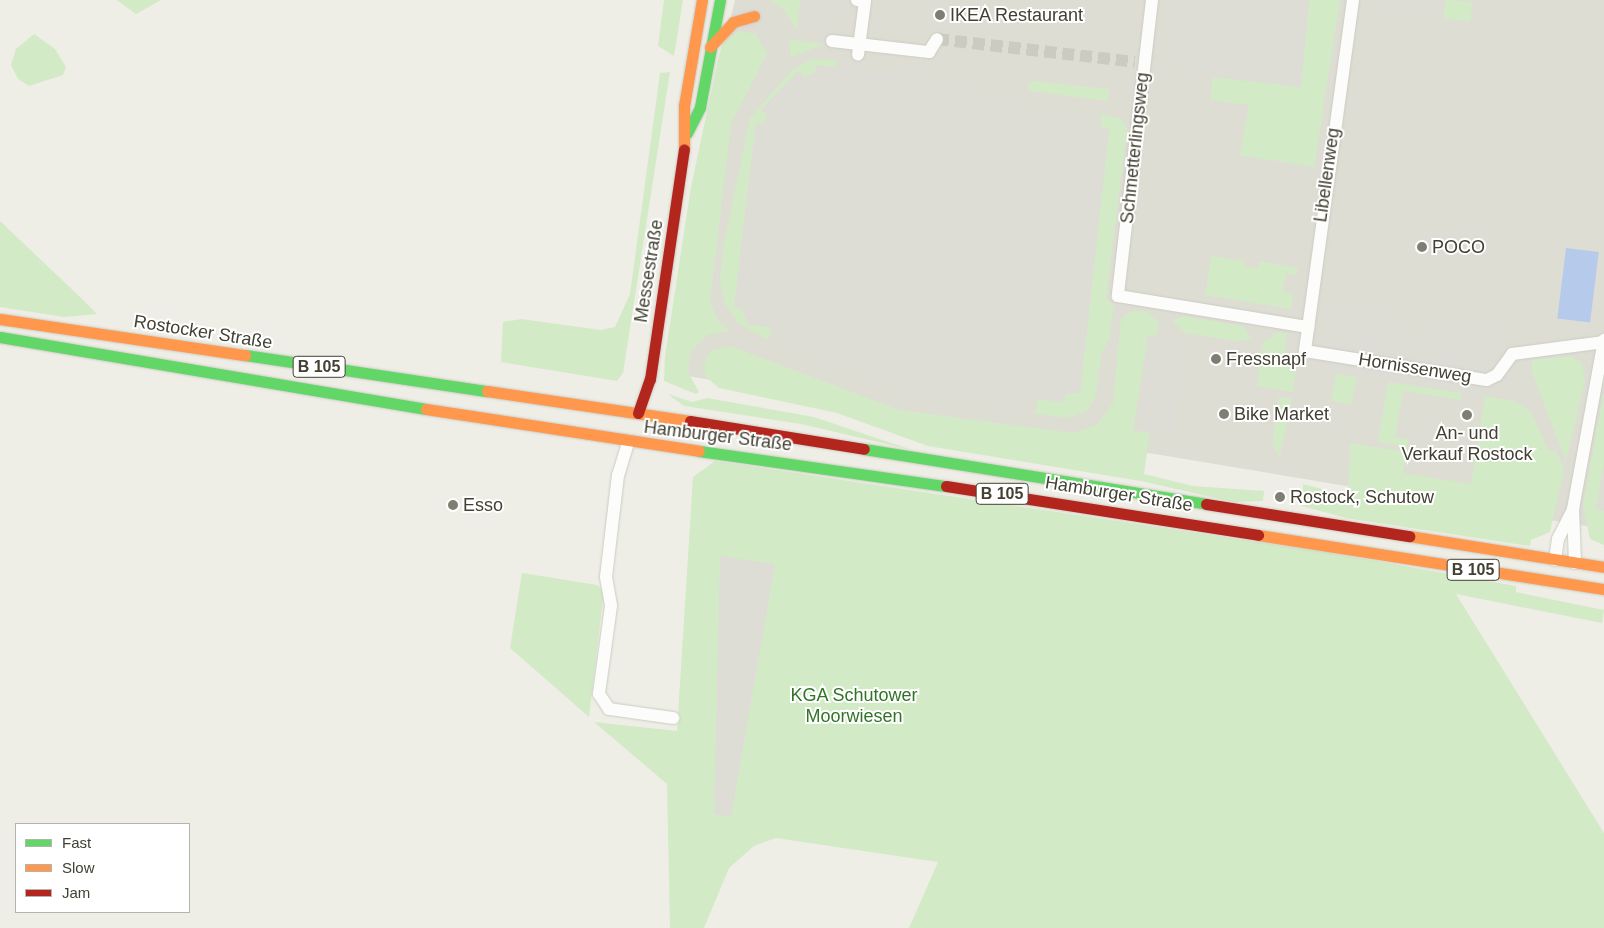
<!DOCTYPE html>
<meta charset="utf-8">
<style>
body{margin:0}
#map{position:relative;width:1604px;height:928px;overflow:hidden;background:#eeeee6;font-family:Helvetica,sans-serif}
div>[style]{position:absolute}
.industrial>*{inset:0;background:#deddd4}
.green>*{inset:0;background:#d3eac6;transform-origin:0 0}
.parking>*{inset:0;background:#ddddd6;transform-origin:0 0}
.water>*{inset:0;background:#b6caec;transform-origin:0 0}
.street-tunnel>*{height:12px;margin-top:-6px;transform-origin:0;background:repeating-linear-gradient(90deg,#cccbc2 0 12px,transparent 0 18px)}
.roads{filter:drop-shadow(0 0 1px #ccccc4) drop-shadow(0 0 1px #ccccc4)}
.street>*{height:12px;margin:-6px;padding:0 6px;transform-origin:6px;border-radius:6px;background:#fcfcfb}
.fast>*{height:11px;margin:-5.5px;padding:0 5.5px;transform-origin:5.5px;border-radius:5.5px;background:#63d668}
.slow>*{height:11px;margin:-5.5px;padding:0 5.5px;transform-origin:5.5px;border-radius:5.5px;background:#ff974d}
.jam>*{height:11px;margin:-5.5px;padding:0 5.5px;transform-origin:5.5px;border-radius:5.5px;background:#b3261e}
.dots>*{width:14px;height:14px;translate:-50% -50%;box-sizing:border-box;border:2px solid #fff;border-radius:50%}
span{translate:-50% -50%;white-space:nowrap;text-align:center;line-height:1.15;-webkit-text-stroke:4px #fff;paint-order:stroke}
.shield-label span{padding:1px 4px;background:#fff;border:1px solid;border-radius:4px;-webkit-text-stroke-width:0}
.shield-label{font-size:16px;color:#434133;font-weight:700}
.poi-label{font-size:18px;color:#434133}
.left{translate:0 -50%;text-align:left}
.street-label{font-size:18px;color:#434133}
.park-label{font-size:18px;color:#317428}
.legend{position:absolute;left:15px;top:823px;width:175px;height:90px;box-sizing:border-box;background:#fff;border:1px solid #b4b3ad;margin:0;padding:6px 9px;list-style:none;font-size:15px;color:#434133}
.legend li{display:flex;align-items:center;gap:10px;height:25px}
.legend b{width:25px;border:1px solid #b4b3ad}
</style>
<div id="map">
<div class="industrial">
<i style="clip-path:polygon(735px 0,1604px 0,1604px 529px,669px 373px,705px 128px)"></i>
</div>
<div class="green">
<i style="clip-path:polygon(117px 0,161px 0,136px 14px)"></i>
<i style="clip-path:polygon(664px 0,683px 0,674px 56px,658px 46px)"></i>
<i style="clip-path:polygon(770px 0,801px 0,797px 30px,784px 10px)"></i>
<i style="clip-path:polygon(1309px 0,1340px 0,1314px 167px,1240px 155px,1249px 105px,1210px 100px,1213px 77px,1301px 86px)"></i>
<i style="left:1445px;top:0;width:27px;height:19px;rotate:4deg"></i>
<i style="clip-path:polygon(738px 31px,756px 34px,767px 54px,731px 124px,710px 301px,718px 321px,730px 331px,707px 335px,690px 353px,688px 372px,699px 392px,696px 394px,664px 381px,665px 356px,691px 187px,718px 60px,722px 44px)"></i>
<i style="clip-path:polygon(34px 34px,55px 49px,66px 67px,63px 75px,29px 86px,18px 79px,11px 65px,16px 49px)"></i>
<i style="clip-path:polygon(789px 40px,789px 39px,824px 44px,791px 57px)"></i>
<i style="clip-path:polygon(811px 59px,837px 60px,836px 67px,804px 77px,797px 71px,764px 124px,756px 123px,734px 307px,742px 309px,748px 324px,771px 328px,768px 340px,738px 323px,724px 302px,720px 278px,724px 245px,750px 118px,792px 70px)"></i>
<i style="clip-path:polygon(670px 72px,623px 373px,617px 381px,501px 362px,503px 322px,521px 319px,601px 330px,615px 327px,630px 294px,660px 73px)"></i>
<i style="clip-path:polygon(1033px 81px,1109px 89px,1108px 101px,1030px 91px,1027px 84px)"></i>
<i style="clip-path:polygon(1101px 114px,1121px 118px,1127px 128px,1106px 299px,1114px 305px,1109px 339px,1102px 352px,1095px 399px,1086px 411px,1069px 418px,1035px 414px,1037px 399px,1065px 402px,1066px 394px,1080px 393px,1109px 129px,1101px 128px)"></i>
<i style="clip-path:polygon(0 221px,79px 296px,97px 314px,64px 317px,0 307px)"></i>
<i style="clip-path:polygon(1211px 256px,1245px 261px,1244px 266px,1258px 269px,1259px 261px,1298px 268px,1297px 275px,1286px 273px,1283px 292px,1293px 294px,1291px 309px,1205px 295px)"></i>
<i style="clip-path:polygon(1147px 311px,1159px 323px,1156px 336px,1148px 335px,1133px 430px,1150px 433px,1144px 474px,1193px 486px,1264px 491px,1263px 501px,1233px 502px,1141px 481px,928px 446px,837px 413px,719px 388px,706px 377px,703px 367px,710px 351px,730px 346px,899px 410px,1073px 433px,1097px 425px,1113px 403px,1121px 319px,1129px 312px)"></i>
<i style="clip-path:polygon(1183px 316px,1243px 326px,1252px 339px,1236px 341px,1184px 333px,1173px 321px)"></i>
<i style="clip-path:polygon(1277px 332px,1287px 333px,1283px 365px,1296px 367px,1293px 392px,1257px 386px,1263px 343px)"></i>
<i style="clip-path:polygon(1570px 356px,1581px 362px,1585px 381px,1566px 461px,1532px 372px,1532px 360px)"></i>
<i style="left:1336px;top:373px;width:21px;height:28px;rotate:11deg"></i>
<i style="clip-path:polygon(1388px 382px,1462px 393px,1461px 400px,1403px 391px,1395px 437px,1409px 440px,1407px 447px,1378px 442px)"></i>
<i style="clip-path:polygon(1604px 391px,1604px 463px,1596px 509px,1604px 511px,1604px 545px,1590px 539px,1583px 505px)"></i>
<i style="clip-path:polygon(668px 394px,692px 402px,707px 398px,814px 417px,912px 450px,801px 424px,684px 406px)"></i>
<i style="clip-path:polygon(1485px 396px,1514px 401px,1531px 412px,1548px 450px,1556px 451px,1564px 469px,1550px 532px,1531px 540px,1530px 546px,1346px 518px,1302px 506px,1303px 484px,1348px 496px,1350px 443px,1406px 452px,1403px 473px,1471px 484px)"></i>
<i style="clip-path:polygon(1279px 397px,1292px 399px,1280px 457px,1272px 444px)"></i>
<i style="clip-path:polygon(715px 461px,1331px 553px,1516px 586px,1516px 592px,1604px 610px,1602px 623px,1456px 594px,1604px 833px,1604px 928px,909px 928px,938px 862px,776px 838px,754px 846px,729px 868px,704px 928px,670px 928px,667px 784px,594px 722px,677px 731px,693px 477px)"></i>
<i style="clip-path:polygon(522px 573px,597px 585px,604px 591px,589px 717px,510px 648px)"></i>
</div>
<div class="parking">
<i style="clip-path:polygon(801px 0,840px 1px,839px 10px,829px 17px,826px 33px,797px 29px)"></i>
<i style="clip-path:polygon(1177px 0,1309px 0,1301px 87px,1185px 74px,1186px 62px,1170px 55px)"></i>
<i style="clip-path:polygon(1375px 0,1445px 0,1442px 19px,1374px 8px)"></i>
<i style="clip-path:polygon(816px 65px,965px 81px,977px 93px,996px 95px,1027px 117px,1040px 118px,1059px 109px,1101px 114px,1101px 128px,1109px 129px,1080px 393px,1066px 394px,1065px 402px,1037px 399px,1036px 408px,927px 395px,927px 390px,887px 385px,887px 380px,869px 378px,870px 373px,856px 372px,856px 367px,839px 365px,825px 359px,825px 355px,794px 345px,794px 341px,777px 338px,778px 329px,748px 324px,742px 309px,734px 308px,756px 123px,764px 124px,767px 115px,761px 110px,798px 71px,805px 77px,815px 73px)"></i>
<i style="clip-path:polygon(1328px 301px,1393px 311px,1391px 327px,1395px 332px,1424px 336px,1430px 332px,1432px 317px,1495px 327px,1485px 396px,1318px 371px)"></i>
<i style="left:1148px;top:335px;width:36px;height:96px;rotate:6deg"></i>
<i style="clip-path:polygon(720px 556px,775px 564px,731px 817px,714px 814px)"></i>
</div>
<div class="water">
<i style="left:1566px;top:248px;width:33px;height:71px;rotate:7deg"></i>
</div>
<div class="street-tunnel">
<i style="left:937px;top:39px;width:199px;rotate:6.6deg"></i>
</div>
<div class="roads">
<div class="street">
<i style="left:857px;top:0;width:8px;rotate:7deg"></i>
<i style="left:865px;top:1px;width:54px;rotate:97.4deg"></i>
<i style="left:1152px;top:0;width:298px;rotate:96.6deg"></i>
<i style="left:1118px;top:296px;width:193px;rotate:9.3deg"></i>
<i style="left:1353px;top:0;width:354px;rotate:97.8deg"></i>
<i style="left:1305px;top:351px;width:184px;rotate:9.1deg"></i>
<i style="left:1487px;top:380px;width:11px;rotate:-27deg"></i>
<i style="left:1497px;top:375px;width:26px;rotate:-54deg"></i>
<i style="left:1512px;top:354px;width:93px;rotate:-7.4deg"></i>
<i style="left:832px;top:41px;width:98px;rotate:6.5deg"></i>
<i style="left:929px;top:52px;width:15px;rotate:-58deg"></i>
<i style="left:628px;top:443px;width:34px;rotate:107deg"></i>
<i style="left:618px;top:475px;width:103px;rotate:96.7deg"></i>
<i style="left:606px;top:577px;width:29px;rotate:80deg"></i>
<i style="left:611px;top:606px;width:89px;rotate:97.8deg"></i>
<i style="left:599px;top:694px;width:18px;rotate:56deg"></i>
<i style="left:609px;top:709px;width:65px;rotate:8deg"></i>
<i style="left:1555px;top:560px;width:21px;rotate:-82deg"></i>
<i style="left:1558px;top:539px;width:34px;rotate:-63deg"></i>
<i style="left:1575px;top:563px;width:54px;rotate:-92.1deg"></i>
<i style="left:1573px;top:509px;width:172px;rotate:-79.6deg"></i>
</div>
<div class="fast">
<i style="left:687px;top:133px;width:29px;rotate:-63deg"></i>
<i style="left:700px;top:107px;width:109px;rotate:-79.4deg"></i>
<i style="left:0;top:337px;width:432px;rotate:9.6deg"></i>
<i style="left:245px;top:355px;width:245px;rotate:8.5deg"></i>
<i style="left:864px;top:449px;width:346px;rotate:9.1deg"></i>
<i style="left:699px;top:451px;width:249px;rotate:8.1deg"></i>
</div>
<div class="slow">
<i style="left:710px;top:47px;width:34px;rotate:-47deg"></i>
<i style="left:733px;top:22px;width:22px;rotate:-16deg"></i>
<i style="left:684px;top:150px;width:44px;rotate:-90deg"></i>
<i style="left:684px;top:106px;width:108px;rotate:-80.4deg"></i>
<i style="left:0;top:319px;width:248px;rotate:8.4deg"></i>
<i style="left:487px;top:391px;width:205px;rotate:8.4deg"></i>
<i style="left:426px;top:409px;width:276px;rotate:8.7deg"></i>
<i style="left:1258px;top:535px;width:350px;rotate:8.9deg"></i>
<i style="left:1409px;top:536px;width:197px;rotate:9deg"></i>
</div>
<div class="jam">
<i style="left:638px;top:413px;width:36px;rotate:-71deg"></i>
<i style="left:650px;top:379px;width:232px;rotate:-81.6deg"></i>
<i style="left:690px;top:421px;width:176px;rotate:9.1deg"></i>
<i style="left:946px;top:486px;width:316px;rotate:8.9deg"></i>
<i style="left:1206px;top:504px;width:206px;rotate:9deg"></i>
</div>
</div>
<div class="dots">
<i style="left:940px;top:15px;background:#7f7e72"></i>
<i style="left:1422px;top:247px;background:#7f7e72"></i>
<i style="left:1216px;top:359px;background:#7f7e72"></i>
<i style="left:1224px;top:414px;background:#7f7e72"></i>
<i style="left:1467px;top:415px;background:#7f7e72"></i>
<i style="left:1280px;top:497px;background:#7f7e72"></i>
<i style="left:453px;top:505px;background:#7f7e72"></i>
</div>
<div class="shield-label">
<span style="left:319px;top:367px">B 105</span>
<span style="left:1002px;top:494px">B 105</span>
<span style="left:1473px;top:570px">B 105</span>
</div>
<div class="poi-label">
<span class="left" style="left:950px;top:15px">IKEA Restaurant</span>
<span class="left" style="left:1432px;top:247px">POCO</span>
<span class="left" style="left:1226px;top:359px">Fressnapf</span>
<span class="left" style="left:1234px;top:414px">Bike Market</span>
<span style="left:1467px;top:444px">An- und<br>Verkauf Rostock</span>
<span class="left" style="left:1290px;top:497px">Rostock, Schutow</span>
<span class="left" style="left:463px;top:505px">Esso</span>
</div>
<div class="street-label">
<span style="left:1135px;top:148px;rotate:-84deg">Schmetterlingsweg</span>
<span style="left:1327px;top:175px;rotate:-82deg">Libellenweg</span>
<span style="left:649px;top:271px;rotate:-81deg">Messestraße</span>
<span style="left:203px;top:332px;rotate:9deg">Rostocker Straße</span>
<span style="left:1415px;top:368px;rotate:9deg">Hornissenweg</span>
<span style="left:718px;top:436px;rotate:7deg">Hamburger Straße</span>
<span style="left:1119px;top:494px;rotate:9deg">Hamburger Straße</span>
</div>
<div class="park-label">
<span style="left:854px;top:706px">KGA Schutower<br>Moorwiesen</span>
</div>
<ul class="legend">
<li><b style="height:6px;background:#63d668"></b>Fast</li>
<li><b style="height:6px;background:#ff974d"></b>Slow</li>
<li><b style="height:6px;background:#b3261e"></b>Jam</li>
</ul>
</div>
